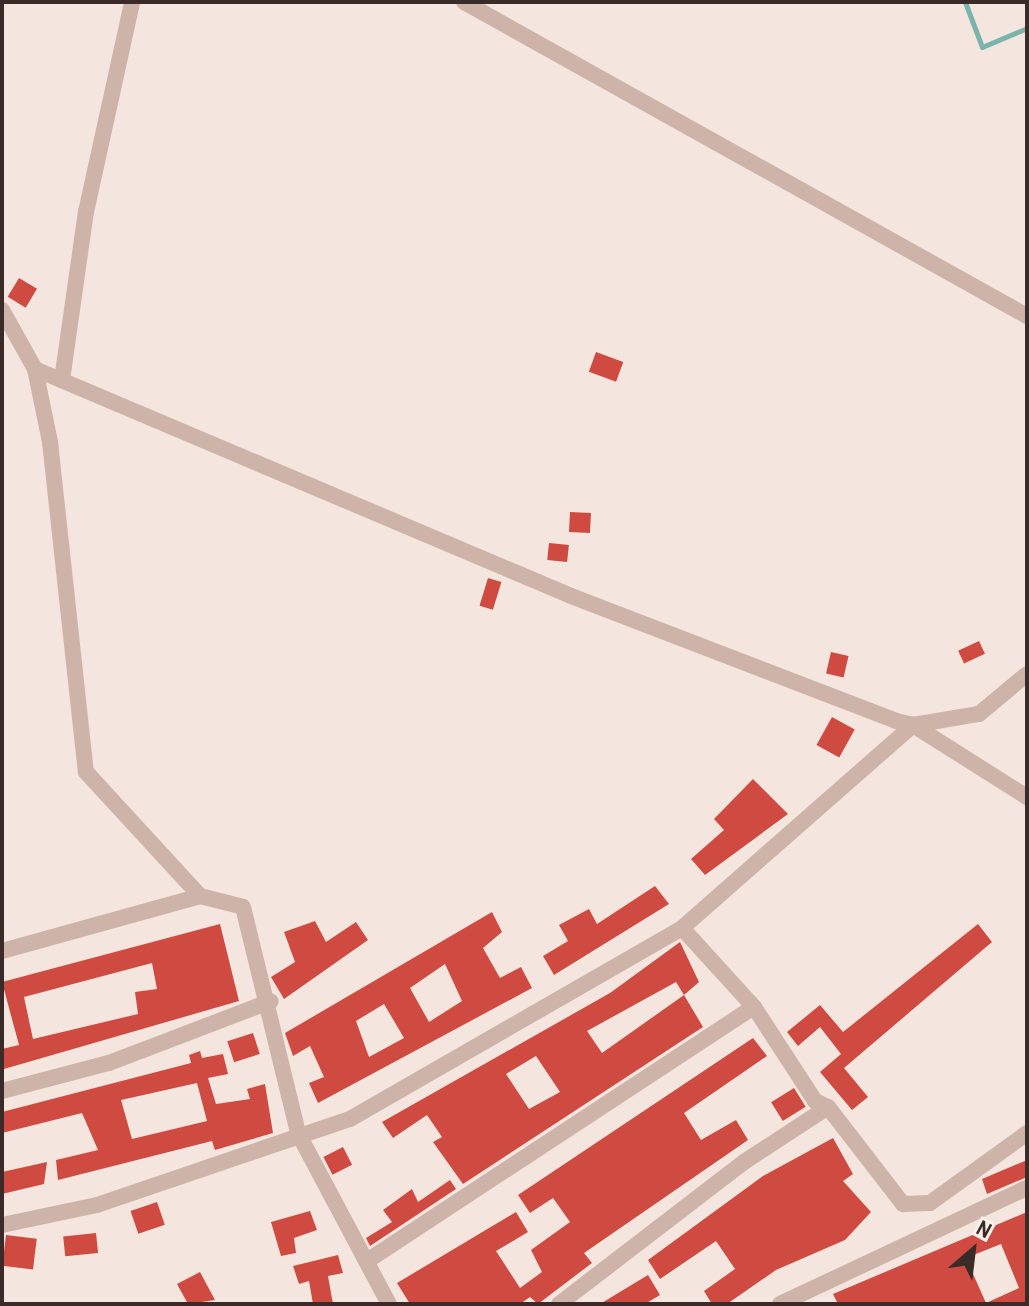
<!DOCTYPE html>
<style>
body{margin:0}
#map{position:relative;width:1029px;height:1306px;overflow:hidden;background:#f4e6de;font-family:"Archivo Narrow",sans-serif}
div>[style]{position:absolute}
.stream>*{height:5px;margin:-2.5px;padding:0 2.5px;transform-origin:2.5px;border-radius:2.5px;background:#7bb4ac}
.building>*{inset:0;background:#cf4b42;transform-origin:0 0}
.minor>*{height:16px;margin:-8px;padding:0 8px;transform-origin:8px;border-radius:8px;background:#ceb3a9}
span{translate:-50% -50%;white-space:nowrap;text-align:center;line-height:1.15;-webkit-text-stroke:8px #fbf1eb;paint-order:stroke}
.frame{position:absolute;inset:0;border:4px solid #3a2b29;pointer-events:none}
.north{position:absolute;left:933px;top:1210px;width:80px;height:80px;-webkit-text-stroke:6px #fbf1eb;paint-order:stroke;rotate:28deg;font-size:22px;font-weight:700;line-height:32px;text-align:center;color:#3a2b29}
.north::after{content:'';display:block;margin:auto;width:28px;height:36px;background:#3a2b29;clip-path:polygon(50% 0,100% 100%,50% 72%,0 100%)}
</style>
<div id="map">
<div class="stream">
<i style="left:965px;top:2px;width:48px;rotate:69.3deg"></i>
<i style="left:982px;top:47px;width:49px;rotate:-22.9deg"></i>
</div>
<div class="building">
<i style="left:19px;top:278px;width:21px;height:22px;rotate:31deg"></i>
<i style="left:596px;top:352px;width:29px;height:21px;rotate:20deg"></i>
<i style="left:570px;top:512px;width:21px;height:20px;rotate:3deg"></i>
<i style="left:549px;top:543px;width:20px;height:17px;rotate:6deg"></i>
<i style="left:488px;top:578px;width:14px;height:29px;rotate:17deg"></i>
<i style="left:979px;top:641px;width:14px;height:23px;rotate:65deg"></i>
<i style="left:831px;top:652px;width:18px;height:22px;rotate:13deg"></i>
<i style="left:832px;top:717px;width:26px;height:32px;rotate:29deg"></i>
<i style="clip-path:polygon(753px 779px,788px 814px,705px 875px,691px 859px,724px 830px,714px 819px)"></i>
<i style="clip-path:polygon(655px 886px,669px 904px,554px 975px,543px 956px,568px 941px,559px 925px,589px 909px,597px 924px)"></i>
<i style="clip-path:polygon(evenodd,492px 912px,502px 932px,483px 948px,500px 978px,521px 967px,532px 988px,318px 1103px,309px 1083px,324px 1077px,310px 1046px,293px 1056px,285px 1033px,492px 912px,445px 964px,462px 1001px,429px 1022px,410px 988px,445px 964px,492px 912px,384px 1004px,404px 1038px,369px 1057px,356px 1021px,384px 1004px)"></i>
<i style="clip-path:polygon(315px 921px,326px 942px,356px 922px,368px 940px,284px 999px,271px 977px,295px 962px,284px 932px)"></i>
<i style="clip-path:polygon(evenodd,220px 924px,239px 1001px,4px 1069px,2px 1049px,19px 1045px,2px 982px,220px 924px,152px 963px,157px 989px,135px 992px,138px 1014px,33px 1039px,24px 997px,152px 963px)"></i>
<i style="clip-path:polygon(978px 924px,992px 942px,844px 1068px,868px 1097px,852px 1110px,820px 1072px,841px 1054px,820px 1027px,798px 1046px,787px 1032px,820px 1005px,843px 1032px)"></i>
<i style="clip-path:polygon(evenodd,680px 942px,699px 982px,684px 995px,703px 1027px,463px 1184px,433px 1142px,442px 1137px,427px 1115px,393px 1138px,382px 1122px,610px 993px,680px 942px,676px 982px,684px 995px,602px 1053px,587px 1031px,676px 982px,680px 942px,536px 1056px,560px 1092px,529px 1109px,506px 1074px,536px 1056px)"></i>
<i style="left:253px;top:1033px;width:22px;height:27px;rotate:72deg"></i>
<i style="clip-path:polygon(753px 1038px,767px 1056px,684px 1113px,701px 1140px,736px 1120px,748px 1140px,584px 1253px,592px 1263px,538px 1304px,530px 1297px,520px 1304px,410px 1304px,397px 1283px,516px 1212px,528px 1232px,496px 1251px,520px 1288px,542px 1272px,531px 1250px,570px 1222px,553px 1198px,530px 1213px,518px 1195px)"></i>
<i style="clip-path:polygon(evenodd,200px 1051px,202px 1058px,223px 1054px,228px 1074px,208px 1078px,216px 1104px,250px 1099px,247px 1089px,265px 1084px,273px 1133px,215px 1150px,212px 1141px,58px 1180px,56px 1160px,98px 1150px,82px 1113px,2px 1133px,2px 1112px,191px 1063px,189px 1055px,200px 1051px,197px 1083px,207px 1121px,132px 1139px,121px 1100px,197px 1083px)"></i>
<i style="left:794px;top:1088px;width:22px;height:27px;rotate:58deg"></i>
<i style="clip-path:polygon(833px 1138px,853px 1174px,843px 1181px,871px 1212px,845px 1240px,776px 1270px,727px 1304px,712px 1304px,704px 1291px,735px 1269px,716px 1241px,660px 1279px,648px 1260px,763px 1176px)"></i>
<i style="left:343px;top:1147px;width:20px;height:22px;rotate:63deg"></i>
<i style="clip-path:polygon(1027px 1160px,1027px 1177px,987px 1194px,982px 1179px)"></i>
<i style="clip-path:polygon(47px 1162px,44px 1184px,2px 1194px,2px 1172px)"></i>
<i style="clip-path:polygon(450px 1180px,456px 1189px,370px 1246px,366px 1238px,392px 1222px,383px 1210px,412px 1189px,418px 1202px)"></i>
<i style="left:157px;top:1202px;width:24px;height:28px;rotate:71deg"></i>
<i style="clip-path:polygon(310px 1211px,317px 1230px,294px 1238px,296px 1253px,281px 1256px,271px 1222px)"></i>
<i style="clip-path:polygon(evenodd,1027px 1212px,1027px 1304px,838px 1304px,833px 1294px,1027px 1212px,1001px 1244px,1019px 1288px,986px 1303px,966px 1258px,1001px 1244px)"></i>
<i style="left:96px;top:1233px;width:20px;height:33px;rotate:84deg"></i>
<i style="left:6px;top:1235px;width:31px;height:31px;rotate:7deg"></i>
<i style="clip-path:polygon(338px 1255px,343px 1273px,328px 1276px,333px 1304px,313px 1304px,309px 1281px,299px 1284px,293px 1266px)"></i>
<i style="clip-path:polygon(200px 1272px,215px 1300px,188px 1304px,177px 1284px)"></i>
<i style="clip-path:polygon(648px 1275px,660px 1295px,645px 1304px,600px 1304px)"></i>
</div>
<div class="minor">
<i style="left:464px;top:2px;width:645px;rotate:29.15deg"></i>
<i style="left:2px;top:310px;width:68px;rotate:60.8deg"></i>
<i style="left:35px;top:369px;width:75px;rotate:78.4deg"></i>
<i style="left:50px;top:442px;width:332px;rotate:83.8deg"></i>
<i style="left:86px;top:772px;width:168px;rotate:47.4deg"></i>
<i style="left:35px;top:369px;width:582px;rotate:22.95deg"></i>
<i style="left:571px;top:596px;width:348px;rotate:21deg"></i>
<i style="left:896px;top:721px;width:17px;rotate:13deg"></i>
<i style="left:913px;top:725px;width:67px;rotate:-9.5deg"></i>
<i style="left:979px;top:714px;width:62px;rotate:-39.8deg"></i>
<i style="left:62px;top:380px;width:170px;rotate:-81.9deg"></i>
<i style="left:86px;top:212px;width:215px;rotate:-77.6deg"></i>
<i style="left:682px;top:928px;width:308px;rotate:-41.3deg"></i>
<i style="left:913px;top:725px;width:135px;rotate:32.3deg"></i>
<i style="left:2px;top:951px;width:205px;rotate:-15.5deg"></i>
<i style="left:200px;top:896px;width:44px;rotate:14.3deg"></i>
<i style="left:243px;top:907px;width:233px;rotate:76.3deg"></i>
<i style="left:298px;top:1133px;width:194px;rotate:62deg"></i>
<i style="left:2px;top:1091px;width:111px;rotate:-14.7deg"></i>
<i style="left:109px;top:1063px;width:173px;rotate:-20.9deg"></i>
<i style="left:2px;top:1225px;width:97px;rotate:-11.9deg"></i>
<i style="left:97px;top:1205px;width:267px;rotate:-18.8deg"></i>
<i style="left:350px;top:1119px;width:383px;rotate:-29.9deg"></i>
<i style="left:682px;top:928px;width:107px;rotate:47.7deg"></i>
<i style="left:754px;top:1007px;width:112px;rotate:57deg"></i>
<i style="left:815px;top:1101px;width:14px;rotate:25deg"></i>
<i style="left:828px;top:1107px;width:123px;rotate:52.3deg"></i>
<i style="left:903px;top:1204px;width:27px;rotate:-2deg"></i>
<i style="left:930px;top:1203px;width:120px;rotate:-35.8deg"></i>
<i style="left:370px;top:1259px;width:459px;rotate:-33.3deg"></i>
<i style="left:559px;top:1304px;width:233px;rotate:-37.5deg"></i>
<i style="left:744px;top:1162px;width:100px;rotate:-33.2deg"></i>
<i style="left:780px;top:1304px;width:273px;rotate:-25.2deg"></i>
</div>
<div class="frame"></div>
<div class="north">N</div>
</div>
